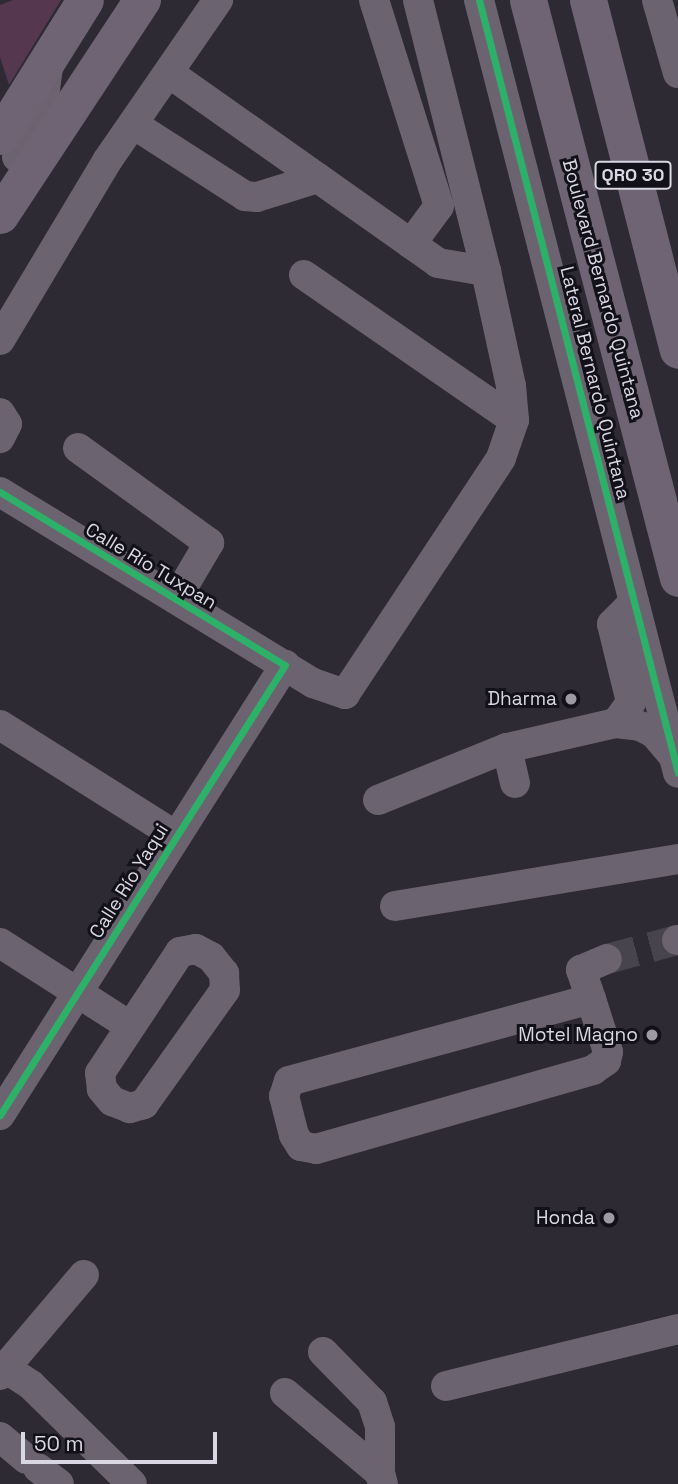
<!DOCTYPE html>
<meta charset="utf-8">
<style>
body{margin:0}
#map{position:relative;width:678px;height:1484px;overflow:hidden;background:#2d2a34;font-family:"Space Grotesk",sans-serif}
div>[style]{position:absolute}
.green>*{inset:0;background:#553750}
.minor-tunnel>*{height:30px;margin-top:-15px;transform-origin:0;background:repeating-linear-gradient(90deg,#47444e 0 30px,transparent 0 45px)}
.minor>*{height:30px;margin:-15px;padding:0 15px;transform-origin:15px;border-radius:15px;background:#6c6370}
.major>*{height:37px;margin:-18.5px;padding:0 18.5px;transform-origin:18.5px;border-radius:18.5px;background:#6e6474}
.cycleway>*{height:7px;margin:-3.5px;padding:0 3.5px;transform-origin:3.5px;border-radius:3.5px;background:#2db169}
.dots>*{width:19px;height:19px;translate:-50% -50%;box-sizing:border-box;border:4px solid #121018;border-radius:50%}
span{translate:-50% -50%;white-space:nowrap;text-align:center;line-height:1.15;-webkit-text-stroke:6px #121018;paint-order:stroke}
.shield-label span{padding:2px 5px;background:#121018;border:2px solid;border-radius:5px;-webkit-text-stroke-width:0}
.shield-label{font-size:18px;color:#dad7e4;font-weight:700}
.street-label{font-size:19px;color:#dad7e4}
.poi-label{font-size:19px;color:#dad7e4}
.right{translate:-100% -50%;text-align:right}
.scale{position:absolute;left:21px;top:1432px;width:196px;height:32px;box-sizing:border-box;border:4px solid #dad7e4;border-top:0;padding-left:9px;font-size:21px;line-height:24px;white-space:nowrap;color:#dad7e4;-webkit-text-stroke:5px #121018;paint-order:stroke}
</style>
<div id="map">
<div class="green">
<i style="clip-path:polygon(13px 0,61px 0,9px 85px,0 57px,0 5px)"></i>
</div>
<div class="minor-tunnel">
<i style="left:607px;top:959px;width:73px;rotate:-15.2deg"></i>
</div>
<div class="minor">
<i style="left:374px;top:0;width:216px;rotate:72.5deg"></i>
<i style="left:439px;top:206px;width:47px;rotate:126.4deg"></i>
<i style="left:479px;top:0;width:798px;rotate:75.56deg"></i>
<i style="left:657px;top:0;width:76px;rotate:74deg"></i>
<i style="left:169px;top:73px;width:329px;rotate:35.2deg"></i>
<i style="left:438px;top:263px;width:49px;rotate:9.5deg"></i>
<i style="left:486px;top:271px;width:279px;rotate:-104.1deg"></i>
<i style="left:133px;top:124px;width:133px;rotate:32.7deg"></i>
<i style="left:245px;top:196px;width:12px;rotate:5deg"></i>
<i style="left:257px;top:197px;width:64px;rotate:-17.3deg"></i>
<i style="left:17px;top:157px;width:45px;rotate:-57.7deg"></i>
<i style="left:41px;top:119px;width:60px;rotate:-82.3deg"></i>
<i style="left:304px;top:275px;width:255px;rotate:34.6deg"></i>
<i style="left:0;top:340px;width:209px;rotate:-59.1deg"></i>
<i style="left:107px;top:161px;width:196px;rotate:-55.4deg"></i>
<i style="left:0;top:413px;width:13px;rotate:58deg"></i>
<i style="left:7px;top:424px;width:16px;rotate:117deg"></i>
<i style="left:78px;top:448px;width:162px;rotate:35.9deg"></i>
<i style="left:209px;top:543px;width:65px;rotate:120.5deg"></i>
<i style="left:0;top:492px;width:367px;rotate:31.4deg"></i>
<i style="left:313px;top:683px;width:34px;rotate:19deg"></i>
<i style="left:345px;top:694px;width:283px;rotate:-56.5deg"></i>
<i style="left:501px;top:458px;width:40px;rotate:-71.1deg"></i>
<i style="left:514px;top:420px;width:34px;rotate:-95deg"></i>
<i style="left:511px;top:386px;width:118px;rotate:-102.3deg"></i>
<i style="left:616px;top:723px;width:26px;rotate:-54deg"></i>
<i style="left:631px;top:702px;width:80px;rotate:-103.7deg"></i>
<i style="left:612px;top:624px;width:31px;rotate:-45deg"></i>
<i style="left:0;top:725px;width:208px;rotate:32.2deg"></i>
<i style="left:515px;top:783px;width:36px;rotate:-103deg"></i>
<i style="left:507px;top:748px;width:112px;rotate:-12.9deg"></i>
<i style="left:616px;top:723px;width:24px;rotate:7deg"></i>
<i style="left:640px;top:726px;width:16px;rotate:27deg"></i>
<i style="left:654px;top:733px;width:30px;rotate:50deg"></i>
<i style="left:378px;top:800px;width:139px;rotate:-22deg"></i>
<i style="left:395px;top:906px;width:287px;rotate:-9.4deg"></i>
<i style="left:677px;top:940px;width:1px"></i>
<i style="left:0;top:943px;width:152px;rotate:32.6deg"></i>
<i style="left:196px;top:949px;width:17px;rotate:28deg"></i>
<i style="left:211px;top:957px;width:21px;rotate:51deg"></i>
<i style="left:224px;top:973px;width:17px;rotate:87deg"></i>
<i style="left:225px;top:990px;width:140px;rotate:125.4deg"></i>
<i style="left:144px;top:1104px;width:15px;rotate:164deg"></i>
<i style="left:130px;top:1108px;width:19px;rotate:-159deg"></i>
<i style="left:112px;top:1101px;width:16px;rotate:-130deg"></i>
<i style="left:102px;top:1089px;width:16px;rotate:-97deg"></i>
<i style="left:100px;top:1073px;width:145px;rotate:-56.5deg"></i>
<i style="left:180px;top:952px;width:16px;rotate:-11deg"></i>
<i style="left:591px;top:999px;width:313px;rotate:164.8deg"></i>
<i style="left:289px;top:1081px;width:16px;rotate:108deg"></i>
<i style="left:284px;top:1096px;width:40px;rotate:75.6deg"></i>
<i style="left:294px;top:1135px;width:13px;rotate:58deg"></i>
<i style="left:301px;top:1146px;width:15px;rotate:11deg"></i>
<i style="left:316px;top:1149px;width:288px;rotate:-15.9deg"></i>
<i style="left:593px;top:1070px;width:16px;rotate:-35deg"></i>
<i style="left:606px;top:1061px;width:9px;rotate:-77deg"></i>
<i style="left:608px;top:1052px;width:56px;rotate:-107.8deg"></i>
<i style="left:591px;top:999px;width:31px;rotate:-109deg"></i>
<i style="left:581px;top:970px;width:28px;rotate:-23deg"></i>
<i style="left:0;top:1115px;width:533px;rotate:-57.65deg"></i>
<i style="left:323px;top:1352px;width:70px;rotate:45.6deg"></i>
<i style="left:372px;top:1402px;width:26px;rotate:72deg"></i>
<i style="left:380px;top:1427px;width:46px;rotate:90deg"></i>
<i style="left:5px;top:1368px;width:122px;rotate:-49.7deg"></i>
<i style="left:0;top:1375px;width:9px;rotate:-54deg"></i>
<i style="left:5px;top:1368px;width:31px;rotate:33deg"></i>
<i style="left:31px;top:1385px;width:141px;rotate:44.4deg"></i>
<i style="left:446px;top:1386px;width:239px;rotate:-13.8deg"></i>
<i style="left:285px;top:1393px;width:124px;rotate:40.1deg"></i>
<i style="left:380px;top:1473px;width:11px;rotate:75deg"></i>
<i style="left:0;top:1437px;width:34px;rotate:40deg"></i>
<i style="left:38px;top:1468px;width:26px;rotate:37deg"></i>
</div>
<div class="major">
<i style="left:528px;top:0;width:597px;rotate:75.45deg"></i>
<i style="left:588px;top:0;width:361px;rotate:75.6deg"></i>
<i style="left:0;top:136px;width:160px;rotate:-58deg"></i>
<i style="left:0;top:215px;width:258px;rotate:-56.6deg"></i>
</div>
<div class="cycleway">
<i style="left:479px;top:0;width:798px;rotate:75.56deg"></i>
<i style="left:0;top:492px;width:333px;rotate:31.3deg"></i>
<i style="left:285px;top:665px;width:533px;rotate:122.35deg"></i>
</div>
<div class="dots">
<i style="left:571px;top:699px;background:#9d9aa6"></i>
<i style="left:652px;top:1035px;background:#9d9aa6"></i>
<i style="left:609px;top:1218px;background:#9d9aa6"></i>
</div>
<div class="shield-label">
<span style="left:633px;top:175px">QRO 30</span>
</div>
<div class="street-label">
<span style="left:603px;top:289px;rotate:75deg">Boulevard Bernardo Quintana</span>
<span style="left:595px;top:383px;rotate:76deg">Lateral Bernardo Quintana</span>
<span style="left:151px;top:566px;rotate:31deg">Calle Río Tuxpan</span>
<span style="left:129px;top:881px;rotate:-58deg">Calle Río Yaqui</span>
</div>
<div class="poi-label">
<span class="right" style="left:557px;top:699px">Dharma</span>
<span class="right" style="left:638px;top:1035px">Motel Magno</span>
<span class="right" style="left:595px;top:1218px">Honda</span>
</div>
<div class="scale">50 m</div>
</div>
